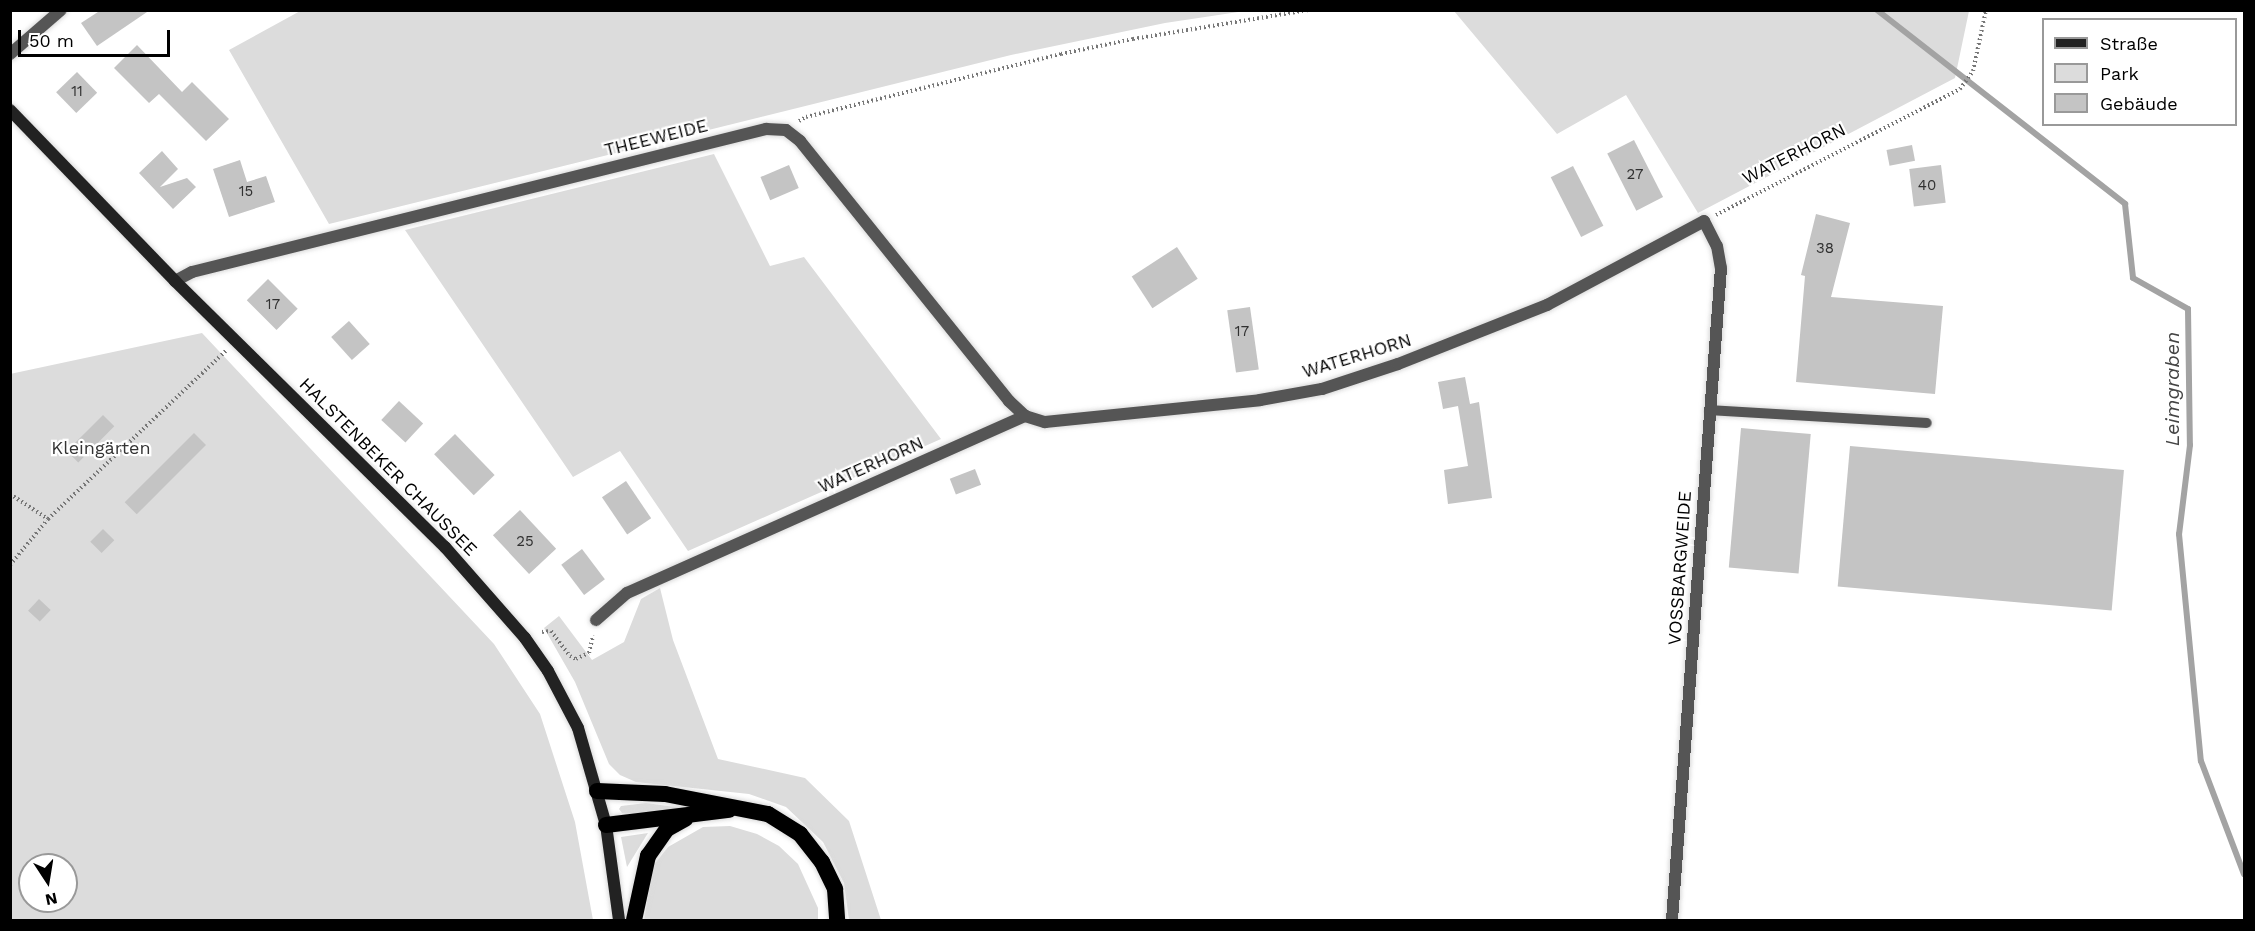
<!DOCTYPE html>
<meta charset="utf-8">
<style>
body{margin:0}
#map{position:relative;width:2255px;height:931px;overflow:hidden;background:#fff;font-family:"Work Sans",sans-serif}
div>[style]{position:absolute}
.green>*{inset:0;background:#dcdcdc}
.stream>*{height:6px;margin:-3px;padding:0 3px;transform-origin:3px;border-radius:3px;background:#a3a3a3}
.building>*{inset:0;background:#c4c4c4;transform-origin:0 0}
.path>*{height:4px;margin-top:-2px;transform-origin:0;background:repeating-linear-gradient(90deg,#777 0 1.5px,transparent 0 4.5px)}
.roads{filter:drop-shadow(0 0 2px #dbdbdb) drop-shadow(0 0 2px #dbdbdb)}
.service>*{height:10px;margin:-5px;padding:0 5px;transform-origin:5px;border-radius:5px;background:#555}
.minor>*{height:12px;margin:-6px;padding:0 6px;transform-origin:6px;border-radius:6px;background:#555}
.secondary>*{height:12px;margin:-6px;padding:0 6px;transform-origin:6px;border-radius:6px;background:#222}
.trunk>*{height:16px;margin:-8px;padding:0 8px;transform-origin:8px;border-radius:8px;background:#000}
span{translate:-50% -50%;white-space:nowrap;text-align:center;line-height:1.15;-webkit-text-stroke:4.5px #fff;paint-order:stroke}
.number-label{font-size:15px;color:#313131}
.number-label span{-webkit-text-stroke-width:0}
.street-label{font-size:18px;color:#000}
.park-label{font-size:18px;color:#333}
.water-label{font-size:20px;color:#444;font-style:italic}
.frame{position:absolute;inset:0;border:12px solid #000;pointer-events:none}
.legend{position:absolute;left:2042px;top:18px;width:195px;height:108px;box-sizing:border-box;background:#fff;border:2px solid #999;margin:0;padding:8px 10px;list-style:none;font-size:18px;color:#000}
.legend li{display:flex;align-items:center;gap:12px;height:30px}
.legend b{width:30px;border:2px solid #999}
.north{position:absolute;left:18px;top:853px;width:60px;height:60px;box-sizing:border-box;background:#fff;border:2px solid #999;border-radius:50%;rotate:168deg;font-size:16px;font-weight:700;line-height:24px;text-align:center;color:#000}
.north::after{content:'';display:block;margin:auto;width:21px;height:27px;background:#000;clip-path:polygon(50% 0,100% 100%,50% 72%,0 100%)}
.scale{position:absolute;left:18px;top:30px;width:152px;height:27px;box-sizing:border-box;border:3px solid #000;border-top:0;padding-left:8px;font-size:18px;line-height:21px;white-space:nowrap;color:#000;-webkit-text-stroke:4px #fff;paint-order:stroke}
</style>
<div id="map">
<div class="green">
<i style="clip-path:polygon(302px 10px,1245px 10px,1245px 11px,1165px 23px,1011px 55px,329px 224px,229px 50px)"></i>
<i style="clip-path:polygon(1454px 11px,1969px 11px,1955px 78px,1698px 213px,1626px 95px,1557px 134px)"></i>
<i style="clip-path:polygon(714px 154px,770px 266px,804px 257px,941px 439px,688px 551px,620px 451px,573px 477px,405px 230px)"></i>
<i style="clip-path:polygon(evenodd,202px 333px,494px 644px,540px 714px,575px 822px,593px 920px,11px 920px,10px 374px,202px 333px,30px 865px,66px 865px,66px 901px,30px 901px,30px 865px)"></i>
<i style="clip-path:polygon(660px 588px,673px 640px,718px 759px,805px 778px,849px 821px,881px 920px,849px 920px,844px 883px,823px 842px,786px 807px,749px 794px,636px 782px,620px 775px,609px 764px,575px 682px,544px 628px,559px 616px,592px 660px,624px 642px,641px 599px)"></i>
<i style="clip-path:polygon(646px 803px,682px 808px,633px 814px,622px 813px,619px 809px,621px 806px)"></i>
<i style="clip-path:polygon(730px 826px,757px 834px,779px 846px,798px 864px,818px 908px,818px 920px,644px 920px,653px 866px,668px 847px,703px 827px)"></i>
<i style="clip-path:polygon(648px 833px,627px 867px,621px 837px)"></i>
</div>
<div class="stream">
<i style="left:1877px;top:10px;width:315px;rotate:38deg"></i>
<i style="left:2125px;top:204px;width:74px;rotate:83.8deg"></i>
<i style="left:2133px;top:278px;width:63px;rotate:29.4deg"></i>
<i style="left:2188px;top:309px;width:136px;rotate:89.2deg"></i>
<i style="left:2190px;top:445px;width:90px;rotate:97deg"></i>
<i style="left:2179px;top:534px;width:228px;rotate:84.5deg"></i>
<i style="left:2201px;top:761px;width:121px;rotate:69.2deg"></i>
</div>
<div class="building">
<i style="clip-path:polygon(101px 10px,150px 10px,97px 46px,81px 23px)"></i>
<i style="clip-path:polygon(137px 45px,182px 92px,192px 82px,229px 119px,206px 141px,159px 94px,149px 103px,114px 68px)"></i>
<i style="left:77px;top:72px;width:29px;height:29px;rotate:46deg"></i>
<i style="left:1634px;top:140px;width:64px;height:30px;rotate:63deg"></i>
<i style="left:1912px;top:145px;width:16px;height:26px;rotate:79deg"></i>
<i style="clip-path:polygon(162px 151px,178px 169px,160px 187px,187px 178px,196px 187px,173px 209px,139px 173px)"></i>
<i style="clip-path:polygon(240px 160px,247px 182px,266px 176px,275px 202px,229px 217px,213px 169px)"></i>
<i style="left:789px;top:165px;width:25px;height:31px;rotate:67deg"></i>
<i style="left:1941px;top:165px;width:38px;height:32px;rotate:83deg"></i>
<i style="left:1573px;top:166px;width:67px;height:25px;rotate:63deg"></i>
<i style="clip-path:polygon(1816px 214px,1850px 223px,1831px 297px,1943px 306px,1935px 394px,1796px 382px,1805px 276px,1801px 275px)"></i>
<i style="left:1177px;top:247px;width:38px;height:54px;rotate:57deg"></i>
<i style="left:268px;top:279px;width:42px;height:30px;rotate:45deg"></i>
<i style="left:1250px;top:307px;width:63px;height:23px;rotate:82deg"></i>
<i style="left:349px;top:321px;width:31px;height:24px;rotate:48deg"></i>
<i style="clip-path:polygon(1465px 377px,1470px 404px,1479px 402px,1492px 498px,1448px 504px,1444px 470px,1468px 466px,1458px 406px,1443px 409px,1438px 382px)"></i>
<i style="left:399px;top:401px;width:33px;height:26px;rotate:43deg"></i>
<i style="left:103px;top:415px;width:16px;height:51px;rotate:45deg"></i>
<i style="left:1741px;top:428px;width:70px;height:140px;rotate:5deg"></i>
<i style="left:194px;top:433px;width:17px;height:98px;rotate:45deg"></i>
<i style="left:455px;top:434px;width:57px;height:29px;rotate:46deg"></i>
<i style="left:1850px;top:446px;width:275px;height:141px;rotate:5deg"></i>
<i style="left:975px;top:469px;width:17px;height:27px;rotate:69deg"></i>
<i style="left:626px;top:481px;width:45px;height:29px;rotate:56deg"></i>
<i style="left:520px;top:510px;width:53px;height:37px;rotate:47deg"></i>
<i style="left:103px;top:529px;width:16px;height:18px;rotate:45deg"></i>
<i style="left:582px;top:549px;width:38px;height:26px;rotate:53deg"></i>
<i style="left:39px;top:599px;width:16px;height:16px;rotate:43deg"></i>
</div>
<div class="path">
<i style="left:799px;top:121px;width:8px;rotate:-30deg"></i>
<i style="left:806px;top:117px;width:263px;rotate:-13.9deg"></i>
<i style="left:1061px;top:54px;width:74px;rotate:-11.8deg"></i>
<i style="left:1133px;top:39px;width:178px;rotate:-9.4deg"></i>
<i style="left:1716px;top:215px;width:275px;rotate:-27.3deg"></i>
<i style="left:1960px;top:89px;width:22px;rotate:-54deg"></i>
<i style="left:1973px;top:71px;width:62px;rotate:-78deg"></i>
<i style="left:10px;top:494px;width:45px;rotate:33.3deg"></i>
<i style="left:10px;top:565px;width:60px;rotate:-50.4deg"></i>
<i style="left:48px;top:519px;width:246px;rotate:-43.4deg"></i>
<i style="left:542px;top:632px;width:9px;rotate:-6deg"></i>
<i style="left:551px;top:631px;width:31px;rotate:53deg"></i>
<i style="left:570px;top:656px;width:7px;rotate:27deg"></i>
<i style="left:576px;top:659px;width:14px;rotate:-25deg"></i>
<i style="left:589px;top:653px;width:18px;rotate:-77deg"></i>
</div>
<div class="roads">
<div class="service">
<i style="left:1709px;top:410px;width:218px;rotate:3.4deg"></i>
</div>
<div class="minor">
<i style="left:10px;top:54px;width:67px;rotate:-40.8deg"></i>
<i style="left:175px;top:281px;width:19px;rotate:-28deg"></i>
<i style="left:192px;top:272px;width:592px;rotate:-13.99deg"></i>
<i style="left:766px;top:129px;width:20px;rotate:3deg"></i>
<i style="left:786px;top:130px;width:18px;rotate:38deg"></i>
<i style="left:800px;top:141px;width:334px;rotate:51.2deg"></i>
<i style="left:1009px;top:401px;width:22px;rotate:43deg"></i>
<i style="left:596px;top:620px;width:41px;rotate:-41.1deg"></i>
<i style="left:627px;top:593px;width:436px;rotate:-24deg"></i>
<i style="left:1025px;top:416px;width:21px;rotate:17deg"></i>
<i style="left:1045px;top:422px;width:216px;rotate:-5.8deg"></i>
<i style="left:1260px;top:400px;width:63px;rotate:-10.1deg"></i>
<i style="left:1322px;top:389px;width:80px;rotate:-18.2deg"></i>
<i style="left:1398px;top:364px;width:160px;rotate:-21.6deg"></i>
<i style="left:1547px;top:305px;width:178px;rotate:-28.1deg"></i>
<i style="left:1704px;top:221px;width:28px;rotate:63deg"></i>
<i style="left:1717px;top:246px;width:22px;rotate:80deg"></i>
<i style="left:1721px;top:268px;width:654px;rotate:94.3deg"></i>
</div>
<div class="secondary">
<i style="left:10px;top:110px;width:238px;rotate:46deg"></i>
<i style="left:175px;top:281px;width:379px;rotate:44.6deg"></i>
<i style="left:445px;top:547px;width:121px;rotate:48.7deg"></i>
<i style="left:525px;top:638px;width:40px;rotate:55.1deg"></i>
<i style="left:548px;top:671px;width:64px;rotate:62.2deg"></i>
<i style="left:578px;top:728px;width:101px;rotate:73.9deg"></i>
<i style="left:606px;top:825px;width:96px;rotate:82.2deg"></i>
</div>
<div class="trunk">
<i style="left:597px;top:791px;width:68px;rotate:2.5deg"></i>
<i style="left:665px;top:794px;width:105px;rotate:11deg"></i>
<i style="left:768px;top:814px;width:38px;rotate:32deg"></i>
<i style="left:800px;top:834px;width:36px;rotate:52deg"></i>
<i style="left:822px;top:862px;width:30px;rotate:64deg"></i>
<i style="left:835px;top:889px;width:31px;rotate:86deg"></i>
<i style="left:606px;top:825px;width:124px;rotate:-7deg"></i>
<i style="left:634px;top:920px;width:66px;rotate:-77.7deg"></i>
<i style="left:648px;top:856px;width:33px;rotate:-55deg"></i>
<i style="left:667px;top:829px;width:21px;rotate:-29deg"></i>
</div>
</div>
<div class="number-label">
<span style="left:77px;top:92px">11</span>
<span style="left:1635px;top:175px">27</span>
<span style="left:1927px;top:186px">40</span>
<span style="left:246px;top:192px">15</span>
<span style="left:1825px;top:249px">38</span>
<span style="left:273px;top:305px">17</span>
<span style="left:1242px;top:332px">17</span>
<span style="left:525px;top:542px">25</span>
</div>
<div class="street-label">
<span style="left:656px;top:138px;rotate:-14deg">THEEWEIDE</span>
<span style="left:1794px;top:154px;rotate:-27deg">WATERHORN</span>
<span style="left:1357px;top:356px;rotate:-17deg">WATERHORN</span>
<span style="left:871px;top:465px;rotate:-24deg">WATERHORN</span>
<span style="left:388px;top:467px;rotate:45deg">HALSTENBEKER CHAUSSEE</span>
<span style="left:1680px;top:568px;rotate:-86deg">VOSSBARGWEIDE</span>
</div>
<div class="park-label">
<span style="left:101px;top:448px">Kleingärten</span>
</div>
<div class="water-label">
<span style="left:2172px;top:389px;rotate:-90deg">Leimgraben</span>
</div>
<div class="frame"></div>
<ul class="legend">
<li><b style="height:8px;background:#222"></b>Straße</li>
<li><b style="height:16px;background:#dcdcdc"></b>Park</li>
<li><b style="height:16px;background:#c4c4c4"></b>Gebäude</li>
</ul>
<div class="north">N</div>
<div class="scale">50 m</div>
</div>
